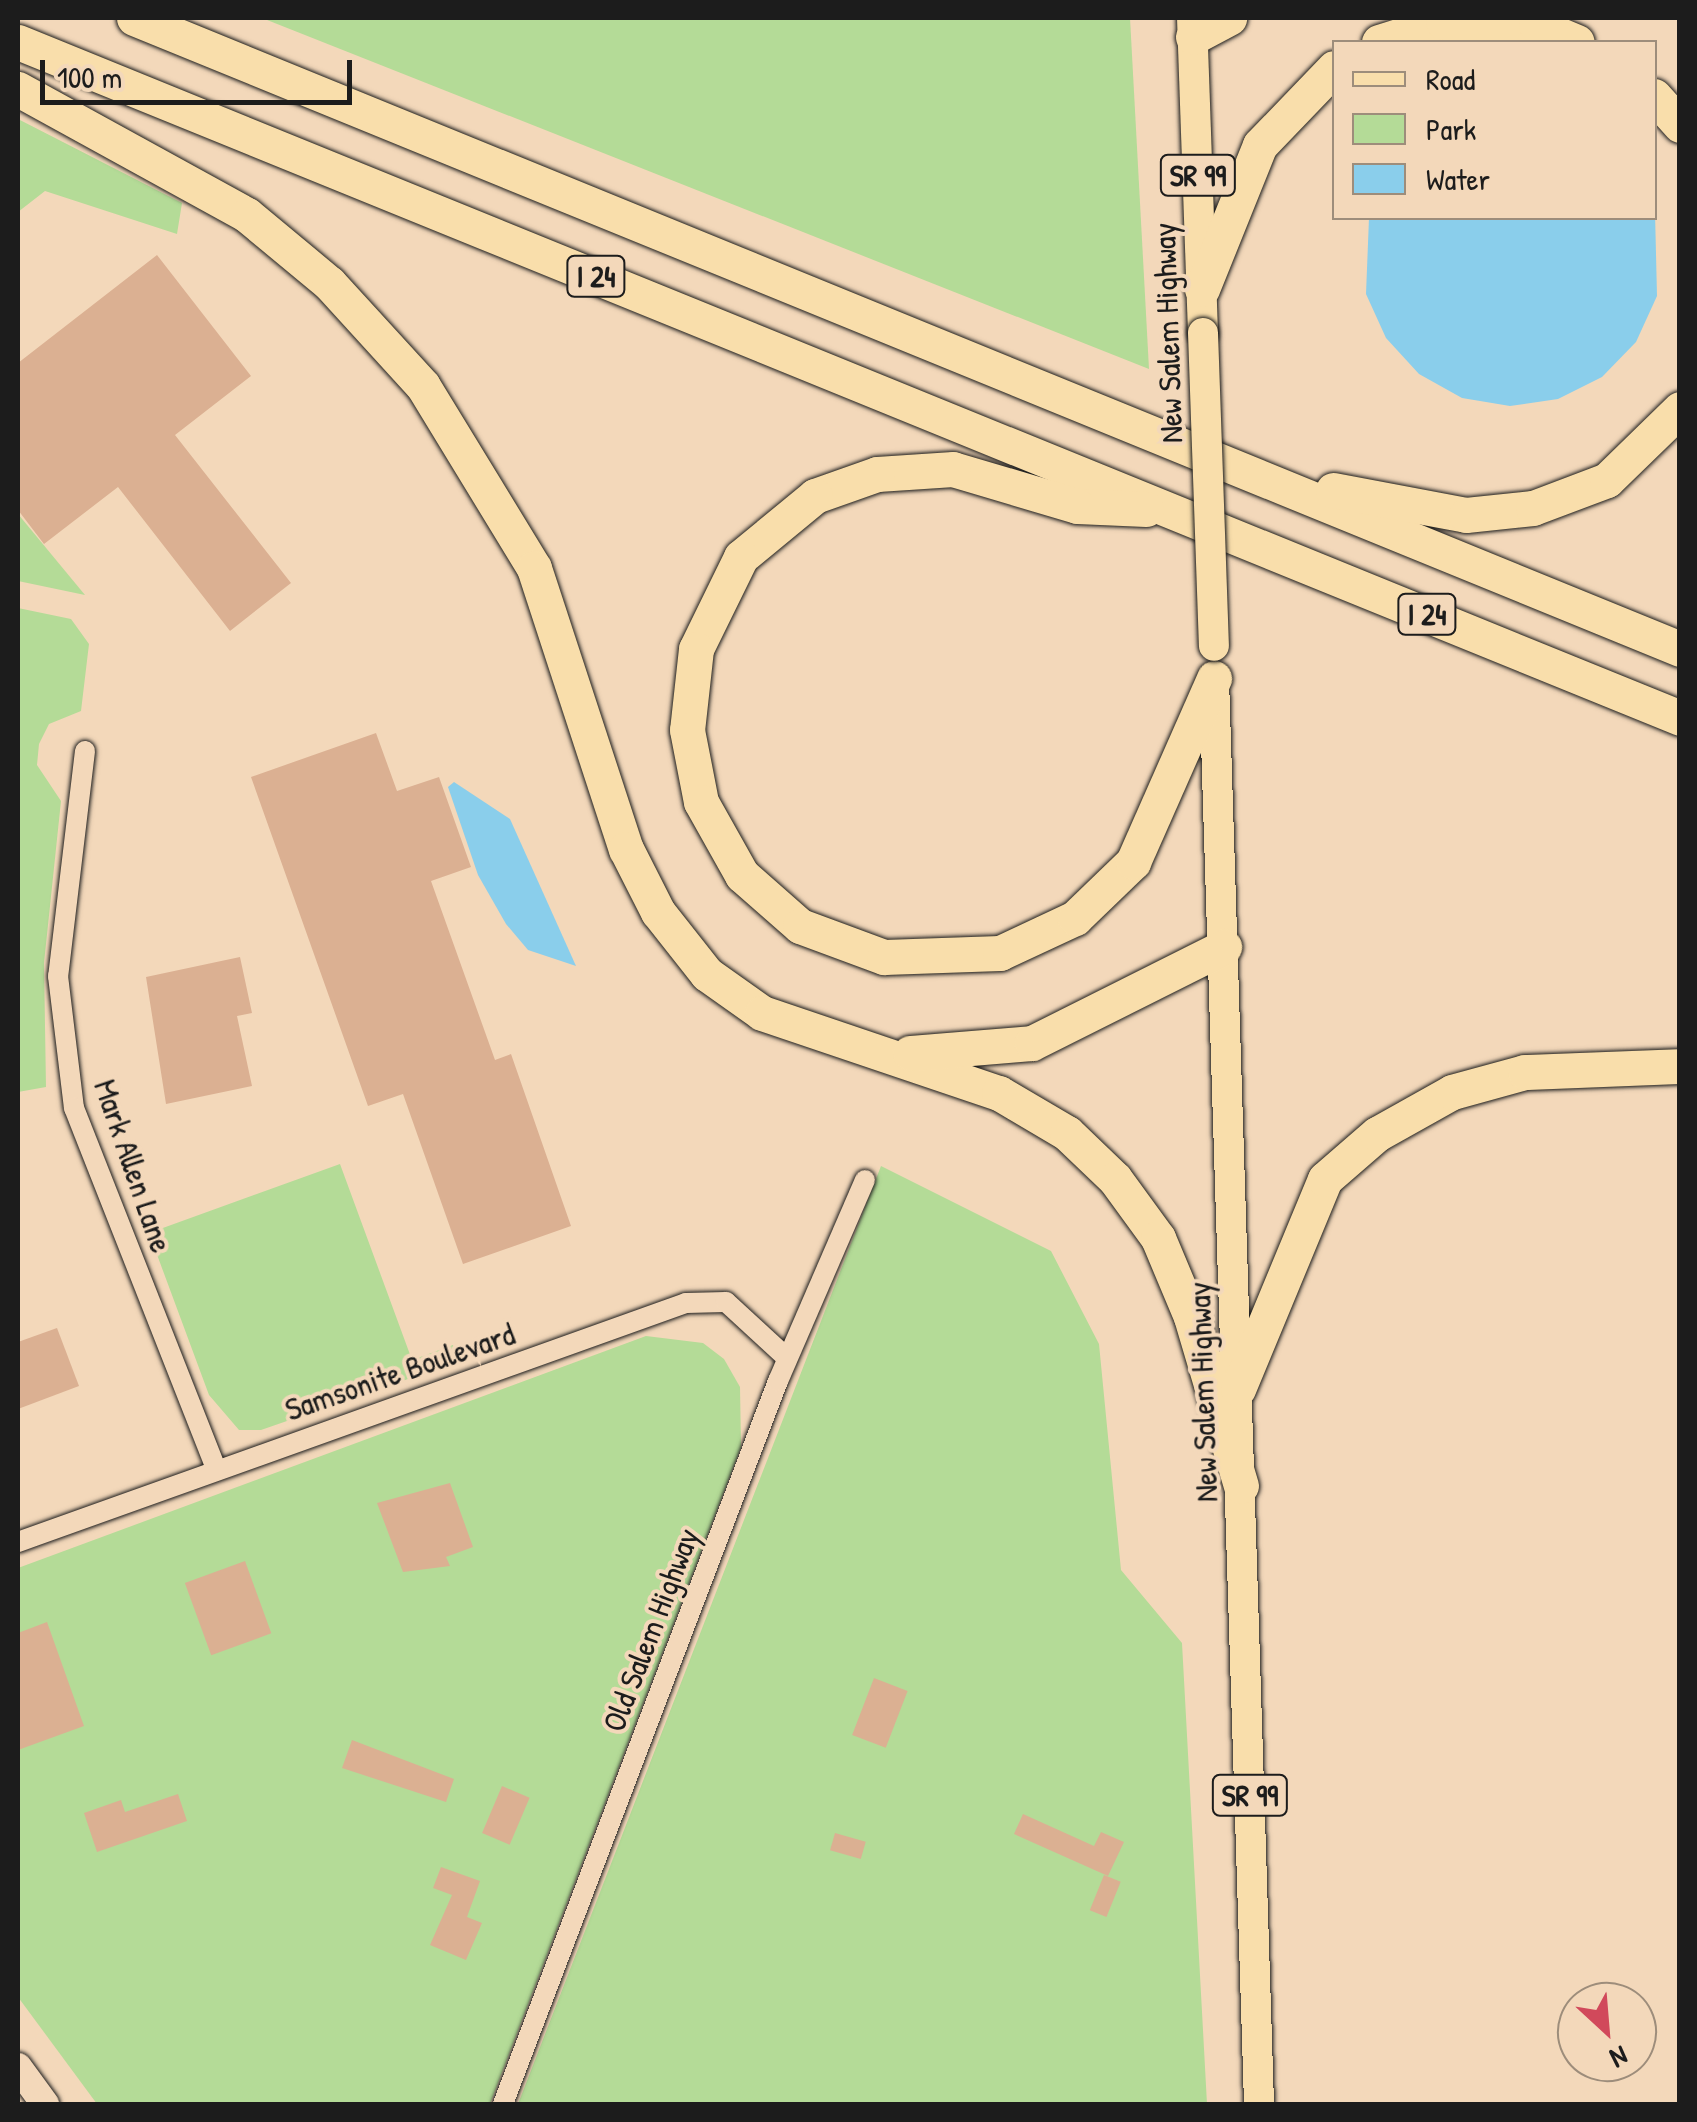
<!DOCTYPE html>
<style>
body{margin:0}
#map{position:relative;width:1697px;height:2122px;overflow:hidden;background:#f3d8ba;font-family:"Patrick Hand",sans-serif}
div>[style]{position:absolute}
.green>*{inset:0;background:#b4db97}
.water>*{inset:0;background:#8aceeb}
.building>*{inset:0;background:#dbb092;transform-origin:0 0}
.roads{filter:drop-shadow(0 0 2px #1c1c1c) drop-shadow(0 0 2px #1c1c1c)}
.street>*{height:20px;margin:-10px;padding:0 10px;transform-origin:10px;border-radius:10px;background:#f3d8ba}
.secondary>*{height:28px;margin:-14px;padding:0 14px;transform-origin:14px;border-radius:14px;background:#f3d8ba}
.primary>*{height:30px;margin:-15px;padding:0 15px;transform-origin:15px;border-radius:15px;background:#f9deab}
.highway>*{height:35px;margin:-17.5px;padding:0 17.5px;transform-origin:17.5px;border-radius:17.5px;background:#f9deab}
.bridges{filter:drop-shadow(0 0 2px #1c1c1c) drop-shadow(0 0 2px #1c1c1c)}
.primary-bridge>*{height:30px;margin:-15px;padding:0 15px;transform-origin:15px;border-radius:15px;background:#f9deab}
span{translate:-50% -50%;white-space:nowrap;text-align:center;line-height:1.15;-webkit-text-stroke:8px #f3d8ba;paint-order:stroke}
.shield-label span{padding:2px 8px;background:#f3d8ba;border:2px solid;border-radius:8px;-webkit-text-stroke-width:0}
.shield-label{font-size:30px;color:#1c1c1c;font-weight:700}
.street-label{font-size:32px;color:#1c1c1c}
.frame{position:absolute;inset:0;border:20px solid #1c1c1c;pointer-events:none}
.legend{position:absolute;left:1332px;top:40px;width:325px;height:180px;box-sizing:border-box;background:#f3d8ba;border:2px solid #9d8d7b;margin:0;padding:12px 18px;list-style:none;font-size:30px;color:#1c1c1c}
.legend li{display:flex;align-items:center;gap:20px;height:50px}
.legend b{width:50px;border:2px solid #9d8d7b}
.north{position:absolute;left:1557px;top:1982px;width:100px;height:100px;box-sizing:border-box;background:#f3d8ba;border:2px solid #9d8d7b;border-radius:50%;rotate:154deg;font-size:28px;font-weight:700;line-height:40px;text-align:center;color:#1c1c1c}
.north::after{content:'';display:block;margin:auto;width:35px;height:45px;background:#d1495b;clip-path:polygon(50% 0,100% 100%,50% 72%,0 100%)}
.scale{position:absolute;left:40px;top:60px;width:312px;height:45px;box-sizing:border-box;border:5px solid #1c1c1c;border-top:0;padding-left:12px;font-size:30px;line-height:35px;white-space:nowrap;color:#1c1c1c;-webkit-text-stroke:8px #f3d8ba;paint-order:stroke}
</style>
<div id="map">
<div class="green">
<i style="clip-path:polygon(262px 18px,1130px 18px,1149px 369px)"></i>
<i style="clip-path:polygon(18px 119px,182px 203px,177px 234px,45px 191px,18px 212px)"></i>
<i style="clip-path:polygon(18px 514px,85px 595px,18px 581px)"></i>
<i style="clip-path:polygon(18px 608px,71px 619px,89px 644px,81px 711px,49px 724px,39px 744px,37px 765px,61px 801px,44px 963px,46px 1087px,18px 1092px)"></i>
<i style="clip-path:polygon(340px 1164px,412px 1360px,453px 1345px,457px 1362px,261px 1430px,239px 1430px,209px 1395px,149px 1233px)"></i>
<i style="clip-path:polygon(881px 1166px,1051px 1251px,1099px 1344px,1121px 1570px,1182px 1643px,1207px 2104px,518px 2104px)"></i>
<i style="clip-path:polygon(646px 1336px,703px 1343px,724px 1359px,740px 1387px,741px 1447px,490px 2104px,97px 2104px,18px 1997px,18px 1568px)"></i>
</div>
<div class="water">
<i style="clip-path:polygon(1655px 212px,1657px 296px,1636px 342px,1602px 377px,1558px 399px,1510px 406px,1462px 398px,1419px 374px,1386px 338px,1366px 294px,1369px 218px)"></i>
<i style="clip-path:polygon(454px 782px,510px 819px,576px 966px,528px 950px,506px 924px,478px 875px,448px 787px)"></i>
</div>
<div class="building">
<i style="clip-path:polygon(157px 255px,251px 376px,175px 435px,291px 583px,230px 631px,118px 487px,44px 544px,18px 510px,18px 363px)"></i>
<i style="clip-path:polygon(376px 733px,397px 791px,439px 777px,471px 867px,431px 881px,495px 1060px,511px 1054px,571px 1226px,463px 1264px,403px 1094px,368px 1106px,251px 777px)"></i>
<i style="clip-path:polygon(240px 957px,252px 1013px,237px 1016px,252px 1086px,166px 1104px,146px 977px)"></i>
<i style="clip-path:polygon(57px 1328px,79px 1386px,18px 1409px,18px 1342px)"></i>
<i style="clip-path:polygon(450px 1483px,473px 1547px,446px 1557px,450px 1566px,403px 1572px,377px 1503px)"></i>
<i style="left:245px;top:1561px;width:77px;height:64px;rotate:70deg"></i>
<i style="clip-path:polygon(47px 1622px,84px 1726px,18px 1750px,18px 1633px)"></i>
<i style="left:874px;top:1678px;width:36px;height:61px;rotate:21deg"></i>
<i style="clip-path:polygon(352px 1740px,454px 1779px,446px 1802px,342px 1768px)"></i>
<i style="left:502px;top:1786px;width:30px;height:51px;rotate:23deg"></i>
<i style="clip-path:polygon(178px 1794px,187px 1821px,97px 1852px,84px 1813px,121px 1800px,125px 1812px)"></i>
<i style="clip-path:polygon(1023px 1814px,1094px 1846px,1101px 1832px,1124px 1842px,1108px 1876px,1014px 1834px)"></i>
<i style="left:835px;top:1833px;width:32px;height:18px;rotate:16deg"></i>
<i style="clip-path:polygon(441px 1867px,480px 1881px,467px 1917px,482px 1923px,466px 1960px,430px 1945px,452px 1895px,433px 1888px)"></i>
<i style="left:1104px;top:1875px;width:18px;height:38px;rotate:22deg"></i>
</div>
<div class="roads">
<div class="street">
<i style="left:85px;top:751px;width:227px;rotate:96.8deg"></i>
<i style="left:58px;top:976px;width:133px;rotate:83.1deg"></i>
<i style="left:74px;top:1108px;width:388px;rotate:68.5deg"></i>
<i style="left:18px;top:1542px;width:709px;rotate:-19.69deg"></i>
<i style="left:686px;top:1303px;width:40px;rotate:-1.4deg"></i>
<i style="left:726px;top:1302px;width:83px;rotate:42.6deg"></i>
<i style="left:503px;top:2104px;width:774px;rotate:-69.18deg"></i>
<i style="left:778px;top:1381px;width:219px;rotate:-66.6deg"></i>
</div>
<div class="secondary">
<i style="left:18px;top:2067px;width:46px;rotate:53.9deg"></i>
</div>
<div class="primary">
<i style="left:1192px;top:18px;width:315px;rotate:88deg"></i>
<i style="left:1214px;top:679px;width:1426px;rotate:88.19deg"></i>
</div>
<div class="highway">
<i style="left:134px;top:18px;width:1670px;rotate:22.2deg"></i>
<i style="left:1193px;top:37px;width:41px;rotate:-27.8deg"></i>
<i style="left:18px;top:42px;width:1794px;rotate:22.13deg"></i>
<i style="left:1379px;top:42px;width:67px;rotate:-17.4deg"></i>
<i style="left:1443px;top:22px;width:93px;rotate:1.8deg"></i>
<i style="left:1536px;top:25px;width:44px;rotate:22.5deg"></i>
<i style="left:18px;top:89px;width:261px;rotate:28.8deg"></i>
<i style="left:247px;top:215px;width:107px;rotate:39.7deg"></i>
<i style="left:329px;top:283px;width:139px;rotate:47.6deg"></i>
<i style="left:423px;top:386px;width:213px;rotate:58.6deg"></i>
<i style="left:534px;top:568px;width:296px;rotate:71.9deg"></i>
<i style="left:626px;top:849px;width:71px;rotate:63.1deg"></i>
<i style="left:658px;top:912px;width:79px;rotate:51.7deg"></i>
<i style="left:707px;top:974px;width:67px;rotate:35.3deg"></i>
<i style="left:762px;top:1013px;width:250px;rotate:18.7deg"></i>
<i style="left:999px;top:1093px;width:79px;rotate:30.5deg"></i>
<i style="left:1067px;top:1133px;width:66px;rotate:43.8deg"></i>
<i style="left:1115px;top:1179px;width:73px;rotate:53.9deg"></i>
<i style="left:1158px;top:1238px;width:86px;rotate:67.3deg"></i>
<i style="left:1191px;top:1317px;width:176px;rotate:73.5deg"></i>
<i style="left:1654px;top:96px;width:39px;rotate:48deg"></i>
<i style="left:1202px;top:289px;width:155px;rotate:-68.1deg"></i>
<i style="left:1260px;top:145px;width:107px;rotate:-46.1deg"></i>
<i style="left:1333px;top:490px;width:135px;rotate:10.6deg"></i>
<i style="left:1466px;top:515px;width:67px;rotate:-6deg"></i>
<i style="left:1533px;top:508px;width:79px;rotate:-20.7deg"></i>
<i style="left:1607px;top:480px;width:102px;rotate:-44.2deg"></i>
<i style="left:1146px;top:509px;width:69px;rotate:-177.5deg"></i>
<i style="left:1077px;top:506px;width:129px;rotate:-163.4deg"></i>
<i style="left:953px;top:469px;width:76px;rotate:176.2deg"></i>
<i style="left:877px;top:474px;width:66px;rotate:160.5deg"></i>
<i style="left:815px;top:496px;width:96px;rotate:140.5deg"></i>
<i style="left:741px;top:557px;width:102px;rotate:116.1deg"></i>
<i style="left:696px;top:649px;width:81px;rotate:96.3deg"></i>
<i style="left:687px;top:730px;width:73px;rotate:79deg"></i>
<i style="left:701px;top:802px;width:84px;rotate:60.7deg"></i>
<i style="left:742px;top:875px;width:77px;rotate:41.3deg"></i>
<i style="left:800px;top:926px;width:90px;rotate:20.3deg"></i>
<i style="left:884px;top:957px;width:116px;rotate:-2deg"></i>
<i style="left:1000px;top:953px;width:83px;rotate:-25deg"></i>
<i style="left:1075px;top:918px;width:81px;rotate:-44deg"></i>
<i style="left:1133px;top:862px;width:201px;rotate:-66.2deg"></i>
<i style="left:910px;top:1053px;width:122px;rotate:-4.7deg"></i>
<i style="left:1032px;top:1043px;width:215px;rotate:-26.6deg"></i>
<i style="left:1238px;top:1389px;width:227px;rotate:-67.5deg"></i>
<i style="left:1325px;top:1179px;width:69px;rotate:-40.9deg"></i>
<i style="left:1377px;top:1134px;width:86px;rotate:-29.2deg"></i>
<i style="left:1452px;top:1092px;width:76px;rotate:-15.3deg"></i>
<i style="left:1525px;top:1072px;width:155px;rotate:-2.2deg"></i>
</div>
</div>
<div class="bridges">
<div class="primary-bridge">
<i style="left:1203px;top:333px;width:313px;rotate:88deg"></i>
</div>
</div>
<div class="shield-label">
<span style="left:1198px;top:175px">SR 99</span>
<span style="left:596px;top:276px">I 24</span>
<span style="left:1427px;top:614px">I 24</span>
<span style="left:1250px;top:1795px">SR 99</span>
</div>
<div class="street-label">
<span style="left:1168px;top:333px;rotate:-92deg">New Salem Highway</span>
<span style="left:133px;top:1166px;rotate:71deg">Mark Allen Lane</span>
<span style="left:400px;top:1372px;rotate:-19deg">Samsonite Boulevard</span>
<span style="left:1203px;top:1392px;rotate:-92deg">New Salem Highway</span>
<span style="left:651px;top:1630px;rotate:-69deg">Old Salem Highway</span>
</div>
<div class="frame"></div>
<ul class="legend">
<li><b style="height:12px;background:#f9deab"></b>Road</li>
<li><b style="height:28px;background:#b4db97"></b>Park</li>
<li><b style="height:28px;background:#8aceeb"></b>Water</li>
</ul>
<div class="north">N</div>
<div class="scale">100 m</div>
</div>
